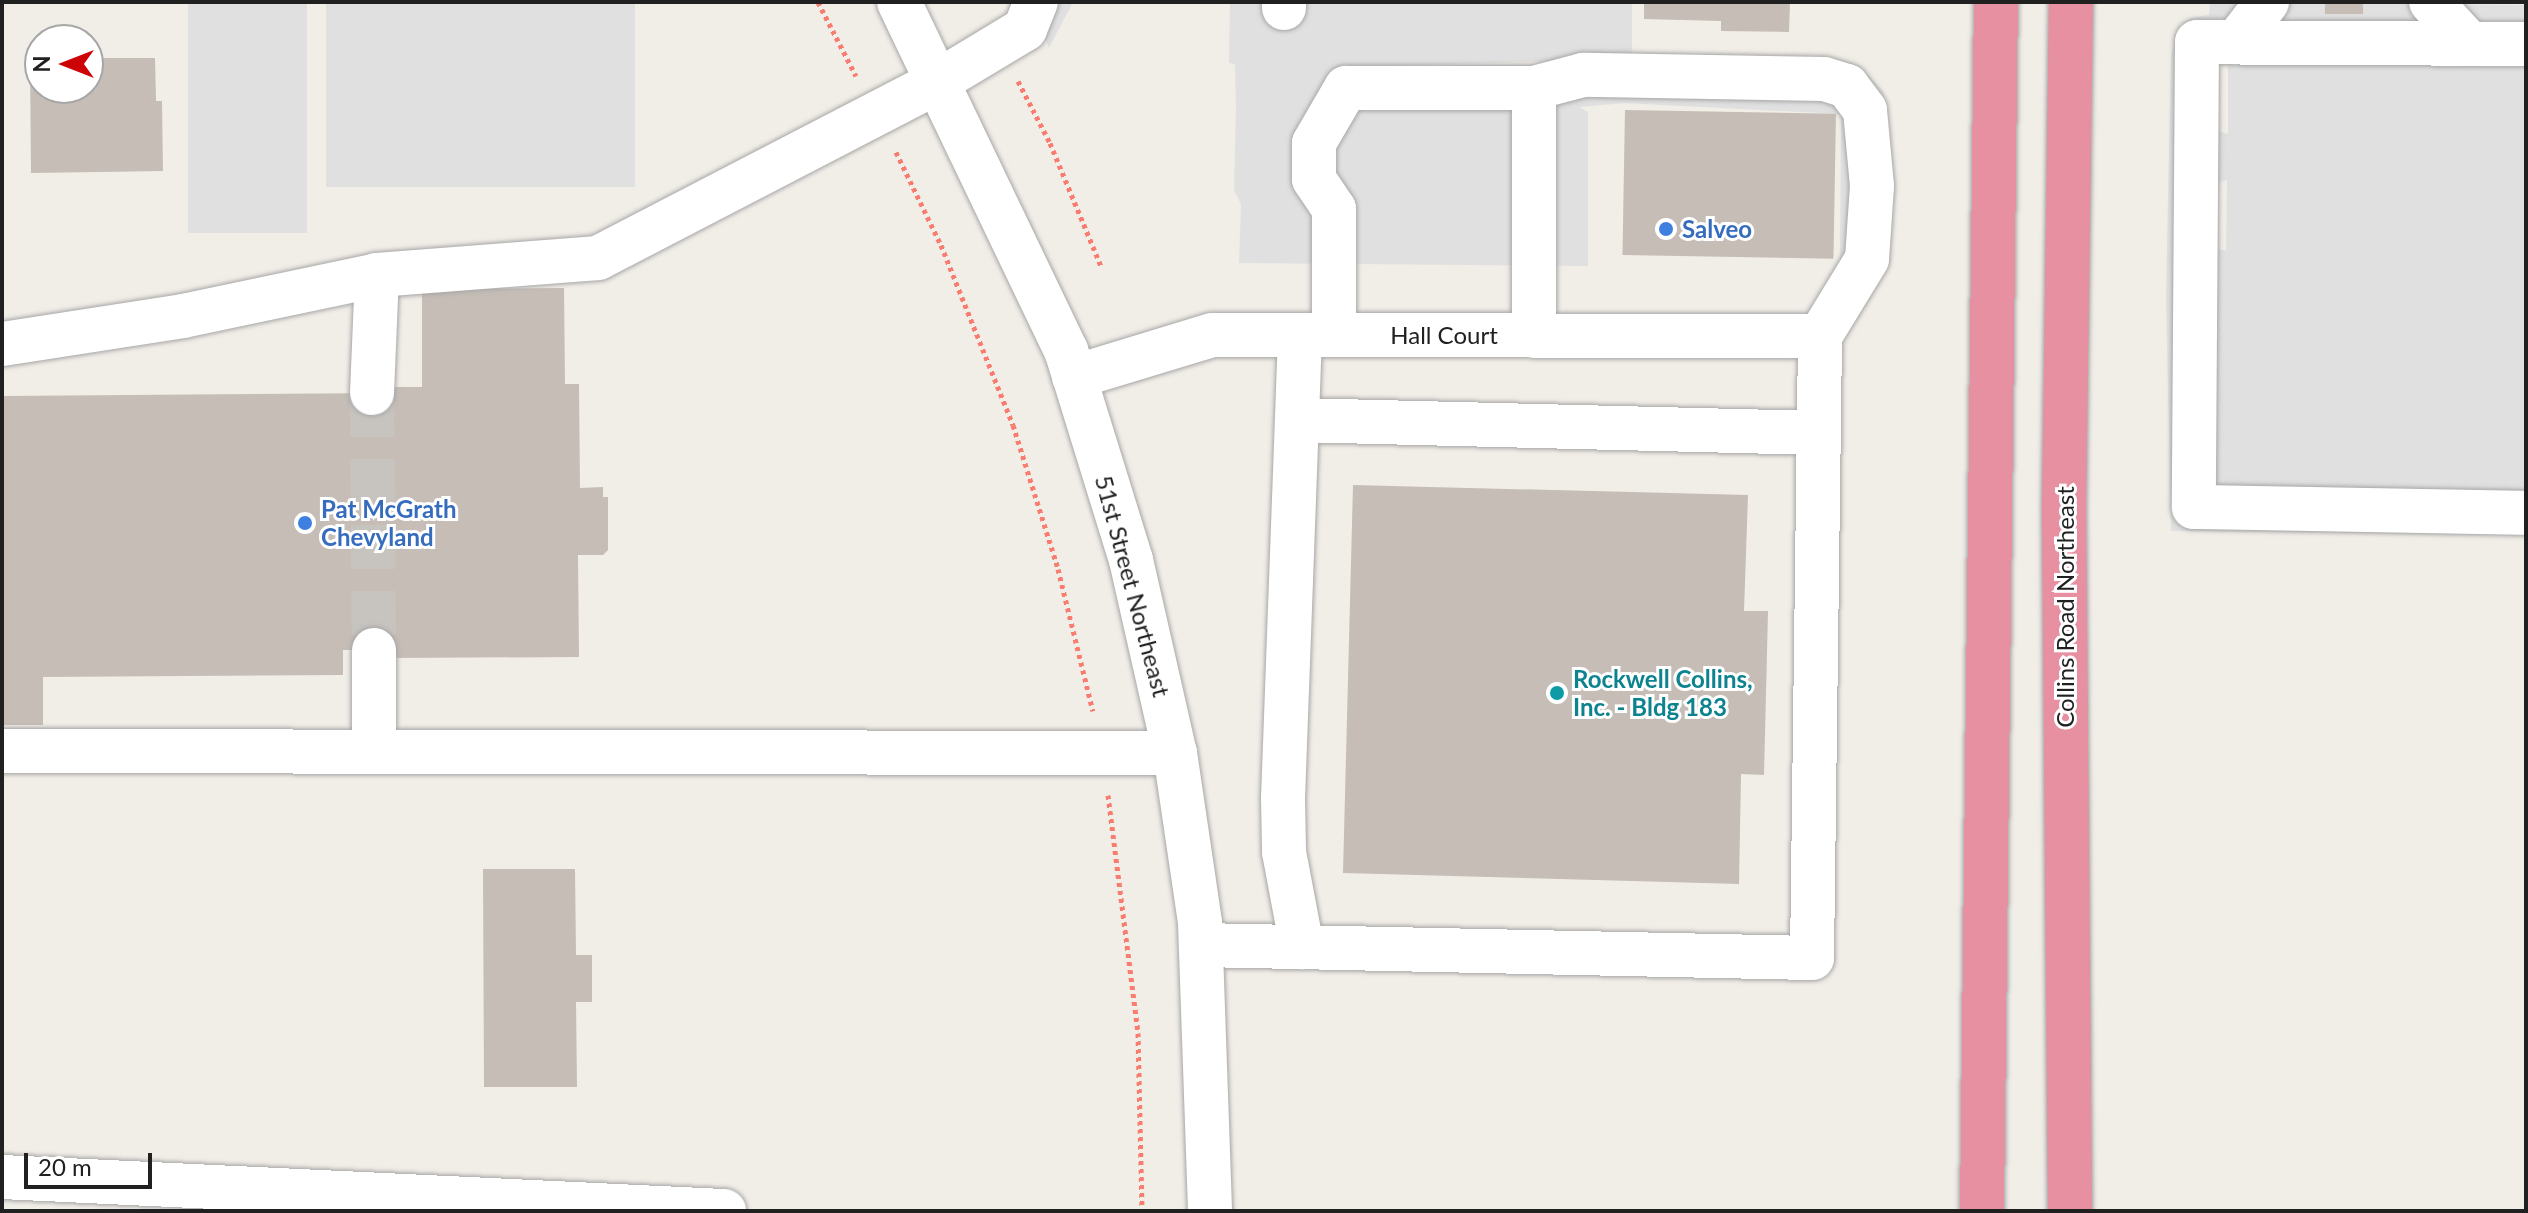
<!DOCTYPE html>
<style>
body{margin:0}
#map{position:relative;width:2528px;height:1213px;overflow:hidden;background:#f1ede7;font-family:Lato,sans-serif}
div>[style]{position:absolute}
.parking>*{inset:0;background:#e0e0e0;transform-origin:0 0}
.building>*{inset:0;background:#c5bdb6;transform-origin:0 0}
.minor-tunnel>*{height:44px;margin-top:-22px;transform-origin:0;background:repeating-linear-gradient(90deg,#c7c4bf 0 44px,transparent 0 66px)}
.path>*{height:5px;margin-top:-2.5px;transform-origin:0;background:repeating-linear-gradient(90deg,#f87d70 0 4px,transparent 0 8px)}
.roads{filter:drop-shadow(0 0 2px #a7a7a7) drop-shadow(0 0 2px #a7a7a7)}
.minor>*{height:44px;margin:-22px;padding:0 22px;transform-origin:22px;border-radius:22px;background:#fff}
.highway>*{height:44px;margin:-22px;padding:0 22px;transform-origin:22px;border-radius:22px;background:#e690a1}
.dots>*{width:22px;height:22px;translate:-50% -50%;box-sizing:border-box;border:4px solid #fff;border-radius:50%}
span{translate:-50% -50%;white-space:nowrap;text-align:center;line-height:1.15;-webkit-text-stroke:6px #fff;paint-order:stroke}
.shop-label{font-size:24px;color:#366cbe;font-weight:700}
.left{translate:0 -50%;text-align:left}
.street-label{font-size:24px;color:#202020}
.culture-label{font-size:24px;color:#0d838f;font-weight:700}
.frame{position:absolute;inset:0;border:4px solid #202020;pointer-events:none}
.north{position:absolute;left:24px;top:24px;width:80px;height:80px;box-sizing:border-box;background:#fff;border:2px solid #a6a6a6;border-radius:50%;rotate:270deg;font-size:22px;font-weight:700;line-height:32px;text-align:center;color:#202020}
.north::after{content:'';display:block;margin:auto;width:28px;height:36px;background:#ce0305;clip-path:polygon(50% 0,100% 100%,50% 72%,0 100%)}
.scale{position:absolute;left:24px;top:1153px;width:128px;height:36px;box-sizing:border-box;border:4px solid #202020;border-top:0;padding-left:10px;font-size:24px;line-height:28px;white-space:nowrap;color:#202020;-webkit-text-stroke:6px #fff;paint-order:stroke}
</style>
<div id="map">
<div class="parking">
<i style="left:188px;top:2px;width:119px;height:231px"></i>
<i style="left:326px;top:2px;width:309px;height:185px"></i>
<i style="clip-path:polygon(1030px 2px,1073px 2px,1049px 48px)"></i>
<i style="clip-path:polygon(1230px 2px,1632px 2px,1632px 59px,1382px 66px,1841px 63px,1870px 77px,1884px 92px,1880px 266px,1840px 263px,1841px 114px,1624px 103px,1579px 107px,1588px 112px,1588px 266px,1239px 263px,1241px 204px,1234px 190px,1236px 108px,1235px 64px,1229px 63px)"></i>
<i style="clip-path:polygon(evenodd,2210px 2px,2526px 5px,2526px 535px,2171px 531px,2166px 298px,2171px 55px,2178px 30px,2191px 18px,2209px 15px,2210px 2px,2228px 62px,2228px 133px,2227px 134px,2216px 130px,2214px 66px,2228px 62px,2210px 2px,2227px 180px,2226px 251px,2215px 248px,2213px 184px,2227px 180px)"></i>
</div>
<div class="building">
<i style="clip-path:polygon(1644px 2px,1790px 2px,1789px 32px,1721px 31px,1721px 21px,1644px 19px)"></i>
<i style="left:2325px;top:2px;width:38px;height:12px"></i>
<i style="clip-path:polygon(100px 58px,155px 58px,156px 101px,162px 101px,163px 171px,31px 173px,30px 59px,40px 59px,40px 88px,88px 88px,88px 81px,100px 81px)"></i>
<i style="left:1625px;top:110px;width:211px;height:145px;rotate:1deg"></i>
<i style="clip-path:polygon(564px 288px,565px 384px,579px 384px,580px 488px,603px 487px,603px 497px,608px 497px,608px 550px,603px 555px,578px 555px,579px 657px,392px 658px,392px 650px,343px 650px,343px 675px,43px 677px,43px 725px,2px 725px,2px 396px,392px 393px,392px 387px,422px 387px,422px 289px)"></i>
<i style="clip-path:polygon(1353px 485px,1748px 495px,1744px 611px,1768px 611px,1764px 775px,1741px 774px,1739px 884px,1343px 873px)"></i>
<i style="clip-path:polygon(483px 869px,575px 869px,576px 955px,592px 955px,592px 1002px,576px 1002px,577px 1087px,484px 1087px)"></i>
</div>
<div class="minor-tunnel">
<i style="left:372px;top:393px;width:257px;rotate:89.6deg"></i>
</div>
<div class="path">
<i style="left:818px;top:2px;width:83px;rotate:62.8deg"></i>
<i style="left:1018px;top:81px;width:70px;rotate:62.7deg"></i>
<i style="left:1050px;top:143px;width:133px;rotate:67.5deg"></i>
<i style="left:896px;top:152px;width:103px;rotate:64.2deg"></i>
<i style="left:941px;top:245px;width:194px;rotate:68.2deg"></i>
<i style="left:1013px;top:425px;width:151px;rotate:72.6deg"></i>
<i style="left:1058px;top:569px;width:146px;rotate:76.2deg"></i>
<i style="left:1108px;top:795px;width:240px;rotate:82.8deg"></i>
<i style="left:1138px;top:1033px;width:178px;rotate:88.7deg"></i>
</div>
<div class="roads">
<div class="minor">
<i style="left:899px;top:2px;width:386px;rotate:64.4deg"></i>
<i style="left:1066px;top:350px;width:220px;rotate:72.8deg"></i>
<i style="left:1131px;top:560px;width:198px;rotate:77.2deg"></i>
<i style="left:1175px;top:753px;width:172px;rotate:81.6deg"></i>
<i style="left:1200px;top:923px;width:288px;rotate:88deg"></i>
<i style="left:2431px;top:2px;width:57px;rotate:47.1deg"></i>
<i style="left:1284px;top:8px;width:6px;rotate:-90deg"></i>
<i style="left:2236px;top:42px;width:51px;rotate:-52.2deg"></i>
<i style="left:2526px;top:44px;width:329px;rotate:-179.7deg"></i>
<i style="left:2197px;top:42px;width:465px;rotate:90.4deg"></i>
<i style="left:2194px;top:507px;width:332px;rotate:1deg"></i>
<i style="left:1300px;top:335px;width:463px;rotate:92.1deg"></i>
<i style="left:1283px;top:798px;width:54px;rotate:88.9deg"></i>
<i style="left:1284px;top:852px;width:97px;rotate:79.3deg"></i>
<i style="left:1334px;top:335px;width:126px;rotate:-90deg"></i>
<i style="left:1334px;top:209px;width:36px;rotate:-124deg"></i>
<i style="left:1314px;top:179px;width:36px;rotate:-90deg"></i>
<i style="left:1314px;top:143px;width:64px;rotate:-59.8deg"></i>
<i style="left:1346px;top:88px;width:188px"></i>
<i style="left:1534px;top:88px;width:248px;rotate:90deg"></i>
<i style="left:2px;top:344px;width:183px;rotate:-8.8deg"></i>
<i style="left:183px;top:316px;width:198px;rotate:-11.9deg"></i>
<i style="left:377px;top:275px;width:222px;rotate:-4.4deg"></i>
<i style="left:598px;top:258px;width:382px;rotate:-27.4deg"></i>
<i style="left:937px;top:82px;width:103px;rotate:-31.1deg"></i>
<i style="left:1025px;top:29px;width:29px;rotate:-68deg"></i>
<i style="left:1074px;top:377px;width:144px;rotate:-16.9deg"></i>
<i style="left:1212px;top:335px;width:608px;rotate:0.09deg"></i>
<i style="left:372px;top:393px;width:118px;rotate:-87.6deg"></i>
<i style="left:1297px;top:420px;width:522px;rotate:1.43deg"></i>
<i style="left:374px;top:650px;width:102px;rotate:90deg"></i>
<i style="left:2px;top:751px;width:1173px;rotate:0.1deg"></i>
<i style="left:1201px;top:945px;width:611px;rotate:1.22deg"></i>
<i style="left:1812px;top:958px;width:622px;rotate:-89.26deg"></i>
<i style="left:1820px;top:336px;width:90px;rotate:-58.6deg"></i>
<i style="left:1867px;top:259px;width:73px;rotate:-86.1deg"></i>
<i style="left:1872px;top:186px;width:76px;rotate:-95.3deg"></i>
<i style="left:1865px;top:110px;width:30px;rotate:-127deg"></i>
<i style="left:1847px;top:86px;width:24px;rotate:-163deg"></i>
<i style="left:1824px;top:79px;width:241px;rotate:-179deg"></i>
<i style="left:1583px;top:75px;width:51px;rotate:165.1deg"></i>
<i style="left:2px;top:1177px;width:723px;rotate:2.7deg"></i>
</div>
<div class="highway">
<i style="left:1982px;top:1211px;width:1209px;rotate:-89.34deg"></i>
<i style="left:2070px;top:1211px;width:703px;rotate:-90.49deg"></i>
<i style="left:2064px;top:508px;width:506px;rotate:-89.21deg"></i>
</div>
</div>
<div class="dots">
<i style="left:1666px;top:229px;background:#3f7fe0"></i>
<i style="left:305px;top:523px;background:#3f7fe0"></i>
<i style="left:1557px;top:693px;background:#0f9aa8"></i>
</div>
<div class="shop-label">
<span class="left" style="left:1682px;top:229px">Salveo</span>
<span class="left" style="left:321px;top:523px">Pat McGrath<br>Chevyland</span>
</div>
<div class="street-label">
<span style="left:1444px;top:335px">Hall Court</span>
<span style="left:1133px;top:586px;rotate:75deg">51st Street Northeast</span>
<span style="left:2065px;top:607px;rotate:-90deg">Collins Road Northeast</span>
</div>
<div class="culture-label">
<span class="left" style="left:1573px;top:693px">Rockwell Collins,<br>Inc. - Bldg 183</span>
</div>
<div class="frame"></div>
<div class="north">N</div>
<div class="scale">20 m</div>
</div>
